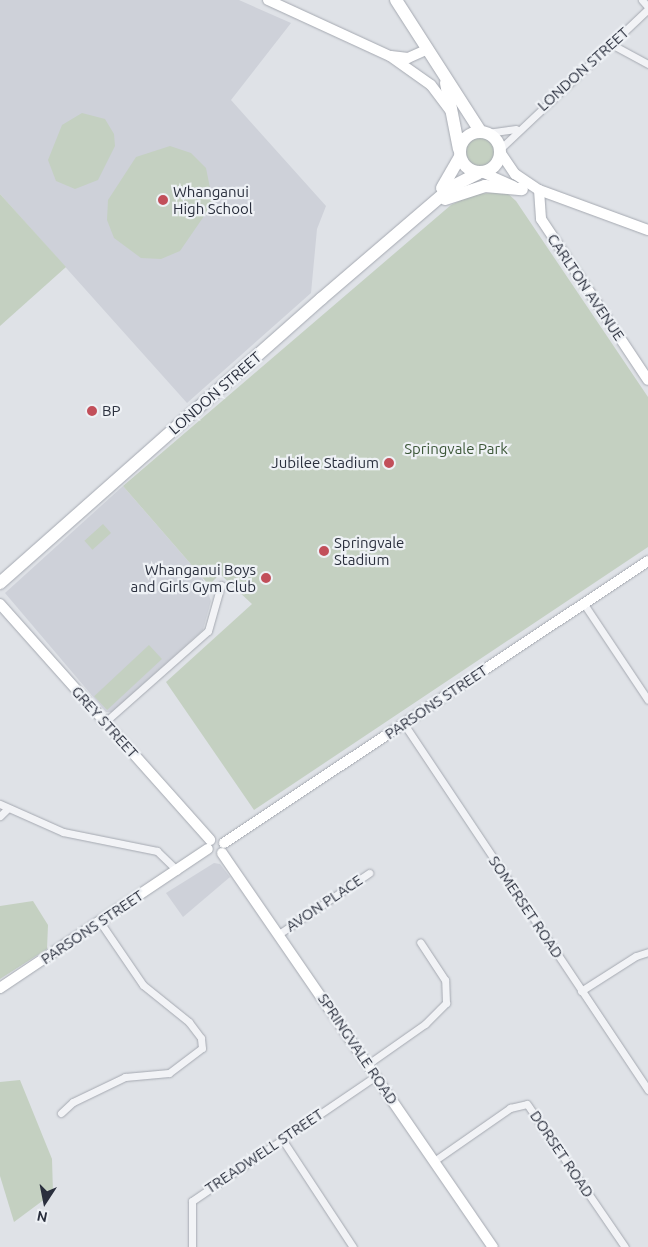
<!DOCTYPE html>
<style>
body{margin:0}
#map{position:relative;width:648px;height:1247px;overflow:hidden;background:#dfe2e7;font-family:Ubuntu,sans-serif}
div>[style]{position:absolute}
.built>*{inset:0;background:#ced1d9}
.green>*{inset:0;background:#c4d0c1;transform-origin:0 0}
.round{border-radius:50%}
.roads{filter:drop-shadow(0 0 1px #a5a9b1) drop-shadow(0 0 1px #a5a9b1)}
.street>*{height:7px;margin:-3.5px;padding:0 3.5px;transform-origin:3.5px;border-radius:3.5px;background:#f2f3f6}
.secondary>*{height:10px;margin:-5px;padding:0 5px;transform-origin:5px;border-radius:5px;background:#fff}
.highway>*{height:12px;margin:-6px;padding:0 6px;transform-origin:6px;border-radius:6px;background:#fff}
.highway>.ring{margin:-6px;padding:0;box-sizing:content-box;background:none;border:12px solid #fff;border-radius:50%}
.dots>*{width:14px;height:14px;translate:-50% -50%;box-sizing:border-box;border:2px solid #eef1f5;border-radius:50%}
span{translate:-50% -50%;white-space:nowrap;text-align:center;line-height:1.15;-webkit-text-stroke:4.5px #eef1f5;paint-order:stroke}
.street-label{font-size:15px;color:#2a2f3d}
.poi-label{font-size:15px;color:#2a2f3d}
.left{translate:0 -50%;text-align:left}
.right{translate:-100% -50%;text-align:right}
.park-label{font-size:15px;color:#3c5738}
.north{position:absolute;left:20px;top:1177px;width:50px;height:50px;-webkit-text-stroke:4px #eef1f5;paint-order:stroke;rotate:191deg;font-size:14px;font-weight:700;line-height:20px;text-align:center;color:#2a2f3d}
.north::after{content:'';display:block;margin:auto;width:18px;height:22px;background:#2a2f3d;clip-path:polygon(50% 0,100% 100%,50% 72%,0 100%)}
</style>
<div id="map">
<div class="built">
<i style="clip-path:polygon(0 0,239px 0,291px 23px,231px 100px,326px 206px,317px 229px,311px 293px,187px 403px,0 194px)"></i>
<i style="clip-path:polygon(123px 486px,202px 577px,211px 601px,203px 630px,112px 712px,106px 712px,5px 593px)"></i>
<i style="clip-path:polygon(214px 863px,220px 864px,230px 877px,183px 917px,166px 893px)"></i>
</div>
<div class="green">
<i style="clip-path:polygon(82px 113px,105px 119px,114px 134px,115px 146px,98px 180px,75px 189px,56px 181px,48px 160px,62px 125px)"></i>
<i class="round" style="left:464px;top:136px;width:32px;height:32px"></i>
<i style="clip-path:polygon(170px 146px,191px 153px,206px 168px,213px 203px,180px 251px,161px 259px,141px 258px,114px 238px,107px 220px,108px 200px,136px 157px)"></i>
<i style="clip-path:polygon(506px 192px,516px 201px,648px 397px,648px 547px,254px 810px,166px 682px,252px 604px,220px 574px,209px 585px,123px 486px,451px 205px,474px 194px)"></i>
<i style="clip-path:polygon(0 194px,66px 267px,0 326px)"></i>
<i style="left:103px;top:524px;width:12px;height:25px;rotate:48deg"></i>
<i style="left:149px;top:645px;width:19px;height:75px;rotate:47deg"></i>
<i style="clip-path:polygon(33px 901px,48px 925px,47px 949px,0 979px,0 906px)"></i>
<i style="clip-path:polygon(20px 1080px,52px 1159px,53px 1193px,14px 1222px,0 1176px,0 1082px)"></i>
</div>
<div class="roads">
<div class="street">
<i style="left:642px;top:0;width:9px;rotate:49deg"></i>
<i style="left:611px;top:44px;width:42px;rotate:28.4deg"></i>
<i style="left:487px;top:133px;width:29px;rotate:-8deg"></i>
<i style="left:500px;top:149px;width:204px;rotate:-43.4deg"></i>
<i style="left:584px;top:604px;width:115px;rotate:56.3deg"></i>
<i style="left:105px;top:722px;width:137px;rotate:-41.5deg"></i>
<i style="left:208px;top:631px;width:48px;rotate:-74.2deg"></i>
<i style="left:404px;top:724px;width:440px;rotate:56.3deg"></i>
<i style="left:0;top:804px;width:69px;rotate:24deg"></i>
<i style="left:63px;top:832px;width:96px;rotate:11.4deg"></i>
<i style="left:157px;top:851px;width:28px;rotate:44deg"></i>
<i style="left:0;top:816px;width:10px;rotate:-45deg"></i>
<i style="left:279px;top:934px;width:109px;rotate:-34.1deg"></i>
<i style="left:581px;top:991px;width:65px;rotate:-32.5deg"></i>
<i style="left:636px;top:956px;width:13px;rotate:-18deg"></i>
<i style="left:368px;top:1064px;width:70px;rotate:-35.1deg"></i>
<i style="left:425px;top:1024px;width:30px;rotate:-45deg"></i>
<i style="left:446px;top:1003px;width:23px;rotate:-92deg"></i>
<i style="left:445px;top:980px;width:45px;rotate:-123.3deg"></i>
<i style="left:61px;top:1113px;width:16px;rotate:-43deg"></i>
<i style="left:73px;top:1102px;width:58px;rotate:-25.7deg"></i>
<i style="left:125px;top:1077px;width:44px;rotate:-5.2deg"></i>
<i style="left:169px;top:1073px;width:41px;rotate:-37.1deg"></i>
<i style="left:202px;top:1048px;width:10px;rotate:-96deg"></i>
<i style="left:201px;top:1038px;width:20px;rotate:-127deg"></i>
<i style="left:189px;top:1022px;width:59px;rotate:-141.2deg"></i>
<i style="left:143px;top:985px;width:76px;rotate:-124.3deg"></i>
<i style="left:282px;top:1139px;width:129px;rotate:56.7deg"></i>
<i style="left:434px;top:1161px;width:93px;rotate:-34.9deg"></i>
<i style="left:510px;top:1108px;width:17px;rotate:-13deg"></i>
<i style="left:527px;top:1104px;width:173px;rotate:55.6deg"></i>
<i style="left:192px;top:1247px;width:46px;rotate:-90deg"></i>
<i style="left:192px;top:1201px;width:222px;rotate:-34.2deg"></i>
</div>
<div class="secondary">
<i style="left:268px;top:0;width:134px;rotate:24.7deg"></i>
<i style="left:390px;top:56px;width:50px;rotate:35.3deg"></i>
<i style="left:431px;top:85px;width:31px;rotate:53deg"></i>
<i style="left:391px;top:56px;width:17px;rotate:7deg"></i>
<i style="left:408px;top:58px;width:22px;rotate:-24deg"></i>
<i style="left:500px;top:152px;width:27px;rotate:56deg"></i>
<i style="left:515px;top:174px;width:29px;rotate:34deg"></i>
<i style="left:539px;top:190px;width:116px;rotate:20.2deg"></i>
<i style="left:484px;top:173px;width:32px;rotate:24deg"></i>
<i style="left:539px;top:190px;width:29px;rotate:86deg"></i>
<i style="left:541px;top:219px;width:193px;rotate:56.4deg"></i>
<i style="left:0;top:604px;width:316px;rotate:48.3deg"></i>
<i style="left:224px;top:843px;width:509px;rotate:-33.63deg"></i>
<i style="left:222px;top:853px;width:478px;rotate:55.5deg"></i>
<i style="left:0;top:988px;width:250px;rotate:-33.8deg"></i>
</div>
<div class="highway">
<i style="left:396px;top:0;width:156px;rotate:57.3deg"></i>
<i style="left:446px;top:83px;width:67px;rotate:78.9deg"></i>
<i class="ring" style="left:460px;top:132px;width:28px;height:28px"></i>
<i style="left:442px;top:188px;width:36px;rotate:-60deg"></i>
<i style="left:445px;top:199px;width:42px;rotate:-18deg"></i>
<i style="left:485px;top:186px;width:37px;rotate:5deg"></i>
<i style="left:0;top:583px;width:429px;rotate:-41.5deg"></i>
<i style="left:321px;top:299px;width:174px;rotate:-40.6deg"></i>
<i style="left:453px;top:186px;width:28px;rotate:-27deg"></i>
</div>
</div>
<div class="dots">
<i style="left:163px;top:200px;background:#c24f5a"></i>
<i style="left:92px;top:411px;background:#c24f5a"></i>
<i style="left:389px;top:463px;background:#c24f5a"></i>
<i style="left:324px;top:551px;background:#c24f5a"></i>
<i style="left:266px;top:578px;background:#c24f5a"></i>
</div>
<div class="street-label">
<span style="left:583px;top:69px;rotate:-42deg">LONDON STREET</span>
<span style="left:586px;top:287px;rotate:56deg">CARLTON AVENUE</span>
<span style="left:215px;top:393px;rotate:-41deg">LONDON STREET</span>
<span style="left:436px;top:702px;rotate:-34deg">PARSONS STREET</span>
<span style="left:105px;top:722px;rotate:48deg">GREY STREET</span>
<span style="left:324px;top:903px;rotate:-34deg">AVON PLACE</span>
<span style="left:526px;top:907px;rotate:56deg">SOMERSET ROAD</span>
<span style="left:92px;top:927px;rotate:-34deg">PARSONS STREET</span>
<span style="left:358px;top:1049px;rotate:56deg">SPRINGVALE ROAD</span>
<span style="left:264px;top:1151px;rotate:-34deg">TREADWELL STREET</span>
<span style="left:562px;top:1154px;rotate:56deg">DORSET ROAD</span>
</div>
<div class="poi-label">
<span class="left" style="left:173px;top:200px">Whanganui<br>High School</span>
<span class="left" style="left:102px;top:411px">BP</span>
<span class="right" style="left:379px;top:463px">Jubilee Stadium</span>
<span class="left" style="left:334px;top:551px">Springvale<br>Stadium</span>
<span class="right" style="left:256px;top:578px">Whanganui Boys<br>and Girls Gym Club</span>
</div>
<div class="park-label">
<span style="left:456px;top:449px">Springvale Park</span>
</div>
<div class="north">N</div>
</div>
